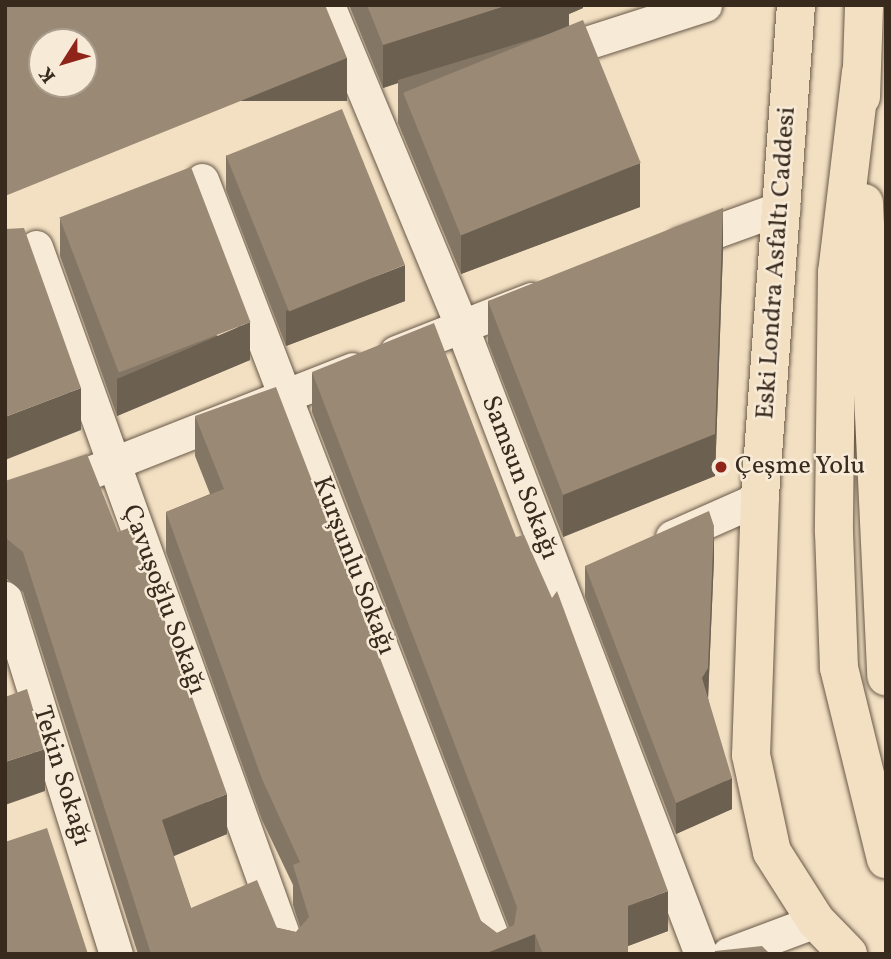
<!DOCTYPE html>
<meta charset="utf-8">
<style>
body{margin:0}
#map{position:relative;width:891px;height:959px;overflow:hidden;background:#f3e0c3;font-family:Vollkorn,serif}
div>[style]{position:absolute}
.roads{filter:drop-shadow(0 0 2px #685847) drop-shadow(0 0 2px #685847)}
.minor>*{height:33px;margin:-16.5px;padding:0 16.5px;transform-origin:16.5px;border-radius:16.5px;background:#f7ebd8}
.primary>*{height:38px;margin:-19px;padding:0 19px;transform-origin:19px;border-radius:19px;background:#f3e0c3}
.wall>*{inset:0;background:#847664}
.shaded-wall>*{inset:0;background:#6c6051;transform-origin:0 0}
.building>*{inset:0;background:#9a8974;transform-origin:0 0}
.dots>*{width:19px;height:19px;translate:-50% -50%;box-sizing:border-box;border:4px solid #f7ebd8;border-radius:50%}
span{translate:-50% -50%;white-space:nowrap;text-align:center;line-height:1.15;-webkit-text-stroke:5px #f7ebd8;paint-order:stroke}
.street-label{font-size:26px;color:#392a1e}
.poi-label{font-size:26px;color:#392a1e}
.left{translate:0 -50%;text-align:left}
.frame{position:absolute;inset:0;border:7px solid #392a1e;pointer-events:none}
.north{position:absolute;left:28px;top:28px;width:70px;height:70px;box-sizing:border-box;background:#f7ebd8;border:2px solid #ab9e8e;border-radius:50%;rotate:233deg;font-size:19px;font-weight:700;line-height:28px;text-align:center;color:#392a1e}
.north::after{content:'';display:block;margin:auto;width:24px;height:32px;background:#8f2418;clip-path:polygon(50% 0,100% 100%,50% 72%,0 100%)}
</style>
<div id="map">
<div class="roads">
<div class="minor">
<i style="left:328px;top:5px;width:347px;rotate:67.4deg"></i>
<i style="left:461px;top:325px;width:673px;rotate:69.12deg"></i>
<i style="left:549px;top:55px;width:164px;rotate:-17.8deg"></i>
<i style="left:202px;top:180px;width:829px;rotate:69.01deg"></i>
<i style="left:681px;top:244px;width:109px;rotate:-19.9deg"></i>
<i style="left:36px;top:247px;width:751px;rotate:70.24deg"></i>
<i style="left:396px;top:352px;width:145px;rotate:-21.4deg"></i>
<i style="left:5px;top:506px;width:373px;rotate:-21.5deg"></i>
<i style="left:672px;top:537px;width:96px;rotate:-23.9deg"></i>
<i style="left:5px;top:598px;width:373px;rotate:72.7deg"></i>
<i style="left:728px;top:954px;width:94px;rotate:-20.6deg"></i>
</div>
<div class="primary">
<i style="left:796px;top:5px;width:494px;rotate:94.2deg"></i>
<i style="left:760px;top:498px;width:257px;rotate:92deg"></i>
<i style="left:751px;top:755px;width:99px;rotate:77.8deg"></i>
<i style="left:772px;top:852px;width:82px;rotate:57.5deg"></i>
<i style="left:816px;top:921px;width:46px;rotate:45.9deg"></i>
<i style="left:861px;top:72px;width:201px;rotate:96.8deg"></i>
<i style="left:837px;top:272px;width:260px;rotate:90.7deg"></i>
<i style="left:834px;top:532px;width:136px;rotate:87.9deg"></i>
<i style="left:839px;top:668px;width:197px;rotate:76.2deg"></i>
<i style="left:861px;top:97px;width:92px;rotate:-88.1deg"></i>
<i style="left:864px;top:203px;width:474px;rotate:87.3deg"></i>
</div>
</div>
<div class="wall">
<i style="clip-path:polygon(349px 5px,583px 5px,583px 8px,569px 14px,569px 25px,640px 207px,461px 274px,398px 123px,398px 83px,383px 88px)"></i>
<i style="clip-path:polygon(226px 155px,405px 301px,286px 346px,226px 190px)"></i>
<i style="clip-path:polygon(60px 219px,250px 360px,117px 416px,60px 256px)"></i>
<i style="clip-path:polygon(723px 250px,715px 476px,563px 537px,488px 343px,488px 301px)"></i>
<i style="clip-path:polygon(312px 372px,668px 931px,628px 946px,628px 954px,138px 954px,23px 592px,7px 579px,5px 574px,5px 481px,227px 834px,173px 856px,191px 908px,296px 932px,300px 927px,293px 905px,293px 885px,262px 820px,166px 552px,166px 512px,210px 494px,195px 456px,195px 416px,481px 921px,497px 933px,509px 927px,312px 412px)"></i>
<i style="clip-path:polygon(714px 558px,708px 698px,732px 809px,676px 834px,585px 597px,585px 566px)"></i>
</div>
<div class="shaded-wall">
<i style="clip-path:polygon(508px 5px,583px 5px,583px 8px,569px 14px,569px 28px,398px 80px,398px 83px,383px 88px,383px 45px)"></i>
<i style="left:347px;top:58px;width:43px;height:369px;rotate:90deg"></i>
<i style="clip-path:polygon(640px 163px,640px 207px,461px 274px,461px 230px)"></i>
<i style="clip-path:polygon(723px 208px,723px 250px,715px 476px,563px 537px,563px 495px)"></i>
<i style="clip-path:polygon(405px 265px,405px 301px,286px 346px,286px 311px)"></i>
<i style="clip-path:polygon(250px 322px,250px 360px,117px 416px,117px 379px)"></i>
<i style="clip-path:polygon(81px 388px,81px 430px,5px 460px,5px 417px)"></i>
<i style="clip-path:polygon(714px 526px,714px 558px,708px 700px,702px 678px)"></i>
<i style="clip-path:polygon(45px 749px,45px 791px,5px 805px,5px 762px)"></i>
<i style="clip-path:polygon(732px 778px,732px 809px,676px 834px,676px 803px)"></i>
<i style="clip-path:polygon(227px 794px,227px 834px,162px 861px,162px 820px)"></i>
<i style="clip-path:polygon(668px 891px,668px 931px,628px 946px,628px 906px)"></i>
<i style="clip-path:polygon(535px 934px,535px 954px,484px 954px)"></i>
</div>
<div class="building">
<i style="clip-path:polygon(evenodd,5px 5px,325px 5px,347px 58px,5px 196px,5px 5px,42px 42px,84px 42px,84px 84px,42px 84px,42px 42px)"></i>
<i style="clip-path:polygon(367px 5px,508px 5px,383px 45px)"></i>
<i style="left:583px;top:20px;width:154px;height:194px;rotate:68deg"></i>
<i style="left:342px;top:109px;width:168px;height:125px;rotate:68deg"></i>
<i style="left:191px;top:167px;width:166px;height:141px;rotate:69deg"></i>
<i style="clip-path:polygon(723px 208px,715px 434px,563px 495px,488px 301px)"></i>
<i style="clip-path:polygon(24px 228px,81px 388px,5px 417px,5px 229px)"></i>
<i style="clip-path:polygon(434px 323px,516px 537px,524px 535px,552px 598px,557px 591px,668px 891px,628px 906px,628px 954px,543px 954px,535px 934px,484px 954px,151px 954px,23px 552px,7px 539px,5px 534px,5px 481px,87px 454px,118px 532px,131px 527px,227px 794px,162px 820px,191px 908px,257px 880px,277px 928px,296px 932px,309px 917px,293px 865px,300px 862px,262px 779px,166px 512px,224px 489px,195px 416px,276px 387px,481px 921px,497px 933px,514px 925px,517px 907px,312px 372px)"></i>
<i style="clip-path:polygon(709px 511px,714px 526px,708px 668px,702px 678px,732px 778px,676px 803px,585px 566px)"></i>
<i style="clip-path:polygon(27px 689px,45px 749px,5px 762px,5px 697px)"></i>
<i style="clip-path:polygon(47px 828px,88px 954px,5px 954px,5px 842px)"></i>
<i style="clip-path:polygon(762px 946px,770px 954px,714px 954px,715px 951px)"></i>
</div>
<div class="dots">
<i style="left:721px;top:467px;background:#8f2418"></i>
</div>
<div class="street-label">
<span style="left:777px;top:263px;rotate:-86deg">Eski Londra Asfaltı Caddesi</span>
<span style="left:519px;top:478px;rotate:69deg">Samsun Sokağı</span>
<span style="left:353px;top:566px;rotate:69deg">Kurşunlu Sokağı</span>
<span style="left:163px;top:600px;rotate:70deg">Çavuşoğlu Sokağı</span>
<span style="left:61px;top:776px;rotate:73deg">Tekin Sokağı</span>
</div>
<div class="poi-label">
<span class="left" style="left:735px;top:467px">Çeşme Yolu</span>
</div>
<div class="frame"></div>
<div class="north">K</div>
</div>
